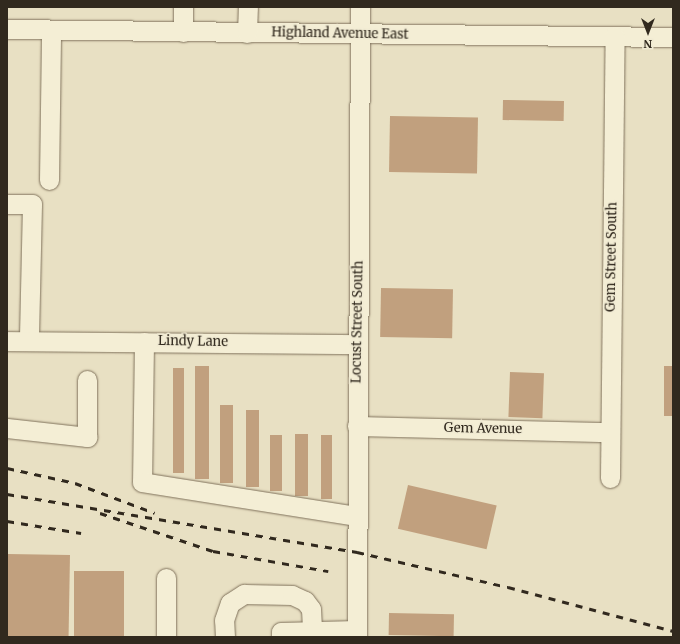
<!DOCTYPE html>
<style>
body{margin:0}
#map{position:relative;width:680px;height:644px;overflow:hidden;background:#e8e0c3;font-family:Merriweather,serif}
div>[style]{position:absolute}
.building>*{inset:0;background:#c1a07e;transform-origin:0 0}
.roads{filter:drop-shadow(0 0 1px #80725c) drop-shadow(0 0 1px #80725c)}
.minor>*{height:19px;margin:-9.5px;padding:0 9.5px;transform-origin:9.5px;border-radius:9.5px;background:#f4eed5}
.rail>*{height:3px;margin-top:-1.5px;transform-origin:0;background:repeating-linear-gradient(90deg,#31291e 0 7px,transparent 0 14px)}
span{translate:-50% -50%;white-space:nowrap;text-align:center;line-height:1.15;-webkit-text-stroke:3px #f0ead2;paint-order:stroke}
.street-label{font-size:13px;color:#31291e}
.frame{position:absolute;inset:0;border:8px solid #31291e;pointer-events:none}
.north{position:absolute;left:628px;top:12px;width:40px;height:40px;-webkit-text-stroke:3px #f0ead2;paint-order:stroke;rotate:180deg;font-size:11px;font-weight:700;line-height:16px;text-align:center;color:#31291e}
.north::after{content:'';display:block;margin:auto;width:14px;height:18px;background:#31291e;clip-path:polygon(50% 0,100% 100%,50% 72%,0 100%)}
</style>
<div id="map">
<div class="building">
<i style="left:503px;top:100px;width:61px;height:20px;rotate:1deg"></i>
<i style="left:390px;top:116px;width:88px;height:56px;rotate:1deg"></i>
<i style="left:381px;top:288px;width:72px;height:49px;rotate:1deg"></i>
<i style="left:195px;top:366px;width:14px;height:113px"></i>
<i style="left:664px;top:366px;width:9px;height:50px"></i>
<i style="left:173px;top:368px;width:11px;height:105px"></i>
<i style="left:510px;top:372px;width:34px;height:45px;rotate:2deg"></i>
<i style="left:220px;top:405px;width:13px;height:78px"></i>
<i style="left:246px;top:410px;width:13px;height:77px"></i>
<i style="left:295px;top:434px;width:13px;height:62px"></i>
<i style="left:270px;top:435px;width:12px;height:56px"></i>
<i style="left:321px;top:435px;width:11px;height:64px"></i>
<i style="left:408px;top:485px;width:91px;height:45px;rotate:13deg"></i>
<i style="left:8px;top:554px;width:62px;height:83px;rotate:1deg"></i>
<i style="left:74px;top:571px;width:50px;height:66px"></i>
<i style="left:389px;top:613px;width:65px;height:22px;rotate:1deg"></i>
</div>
<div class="roads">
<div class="minor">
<i style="left:183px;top:7px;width:25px;rotate:90deg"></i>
<i style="left:7px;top:29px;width:666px;rotate:0.69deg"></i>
<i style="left:247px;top:33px;width:26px;rotate:-88deg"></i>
<i style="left:49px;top:180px;width:150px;rotate:-89.2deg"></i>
<i style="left:7px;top:204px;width:25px"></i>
<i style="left:32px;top:204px;width:137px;rotate:91.3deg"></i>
<i style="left:7px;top:341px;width:351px;rotate:0.5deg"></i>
<i style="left:144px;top:342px;width:140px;rotate:90.8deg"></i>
<i style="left:142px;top:482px;width:218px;rotate:9deg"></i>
<i style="left:357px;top:426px;width:253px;rotate:1.4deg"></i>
<i style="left:7px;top:428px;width:81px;rotate:6.4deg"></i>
<i style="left:87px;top:437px;width:57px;rotate:-90deg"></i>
<i style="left:610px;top:478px;width:442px;rotate:-89.4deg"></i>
<i style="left:166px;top:578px;width:59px;rotate:90deg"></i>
<i style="left:225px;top:637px;width:17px;rotate:-93deg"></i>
<i style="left:224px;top:620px;width:18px;rotate:-71deg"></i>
<i style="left:230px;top:603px;width:17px;rotate:-33deg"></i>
<i style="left:244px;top:594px;width:48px;rotate:1.2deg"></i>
<i style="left:292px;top:595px;width:14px;rotate:25deg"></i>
<i style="left:305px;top:601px;width:10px;rotate:53deg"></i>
<i style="left:311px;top:609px;width:22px;rotate:87deg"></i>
<i style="left:281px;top:637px;width:5px;rotate:-90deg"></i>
<i style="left:281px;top:632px;width:76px;rotate:-1.5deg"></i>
<i style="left:357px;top:637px;width:630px;rotate:-89.73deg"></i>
</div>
</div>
<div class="rail">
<i style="left:7px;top:468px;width:70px;rotate:12.4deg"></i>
<i style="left:75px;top:483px;width:85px;rotate:20.6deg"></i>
<i style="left:7px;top:494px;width:355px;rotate:9.4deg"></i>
<i style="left:357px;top:552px;width:155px;rotate:13.1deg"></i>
<i style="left:508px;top:587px;width:171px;rotate:14.9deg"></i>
<i style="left:100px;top:513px;width:119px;rotate:18.6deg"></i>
<i style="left:213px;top:551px;width:117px;rotate:9.9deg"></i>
<i style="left:7px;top:521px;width:75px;rotate:9.2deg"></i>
</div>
<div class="street-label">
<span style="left:340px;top:34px;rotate:1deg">Highland Avenue East</span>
<span style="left:612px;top:257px;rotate:-89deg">Gem Street South</span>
<span style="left:358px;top:322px;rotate:-89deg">Locust Street South</span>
<span style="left:193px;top:342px;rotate:1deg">Lindy Lane</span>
<span style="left:483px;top:429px;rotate:1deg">Gem Avenue</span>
</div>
<div class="frame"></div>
<div class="north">N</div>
</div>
